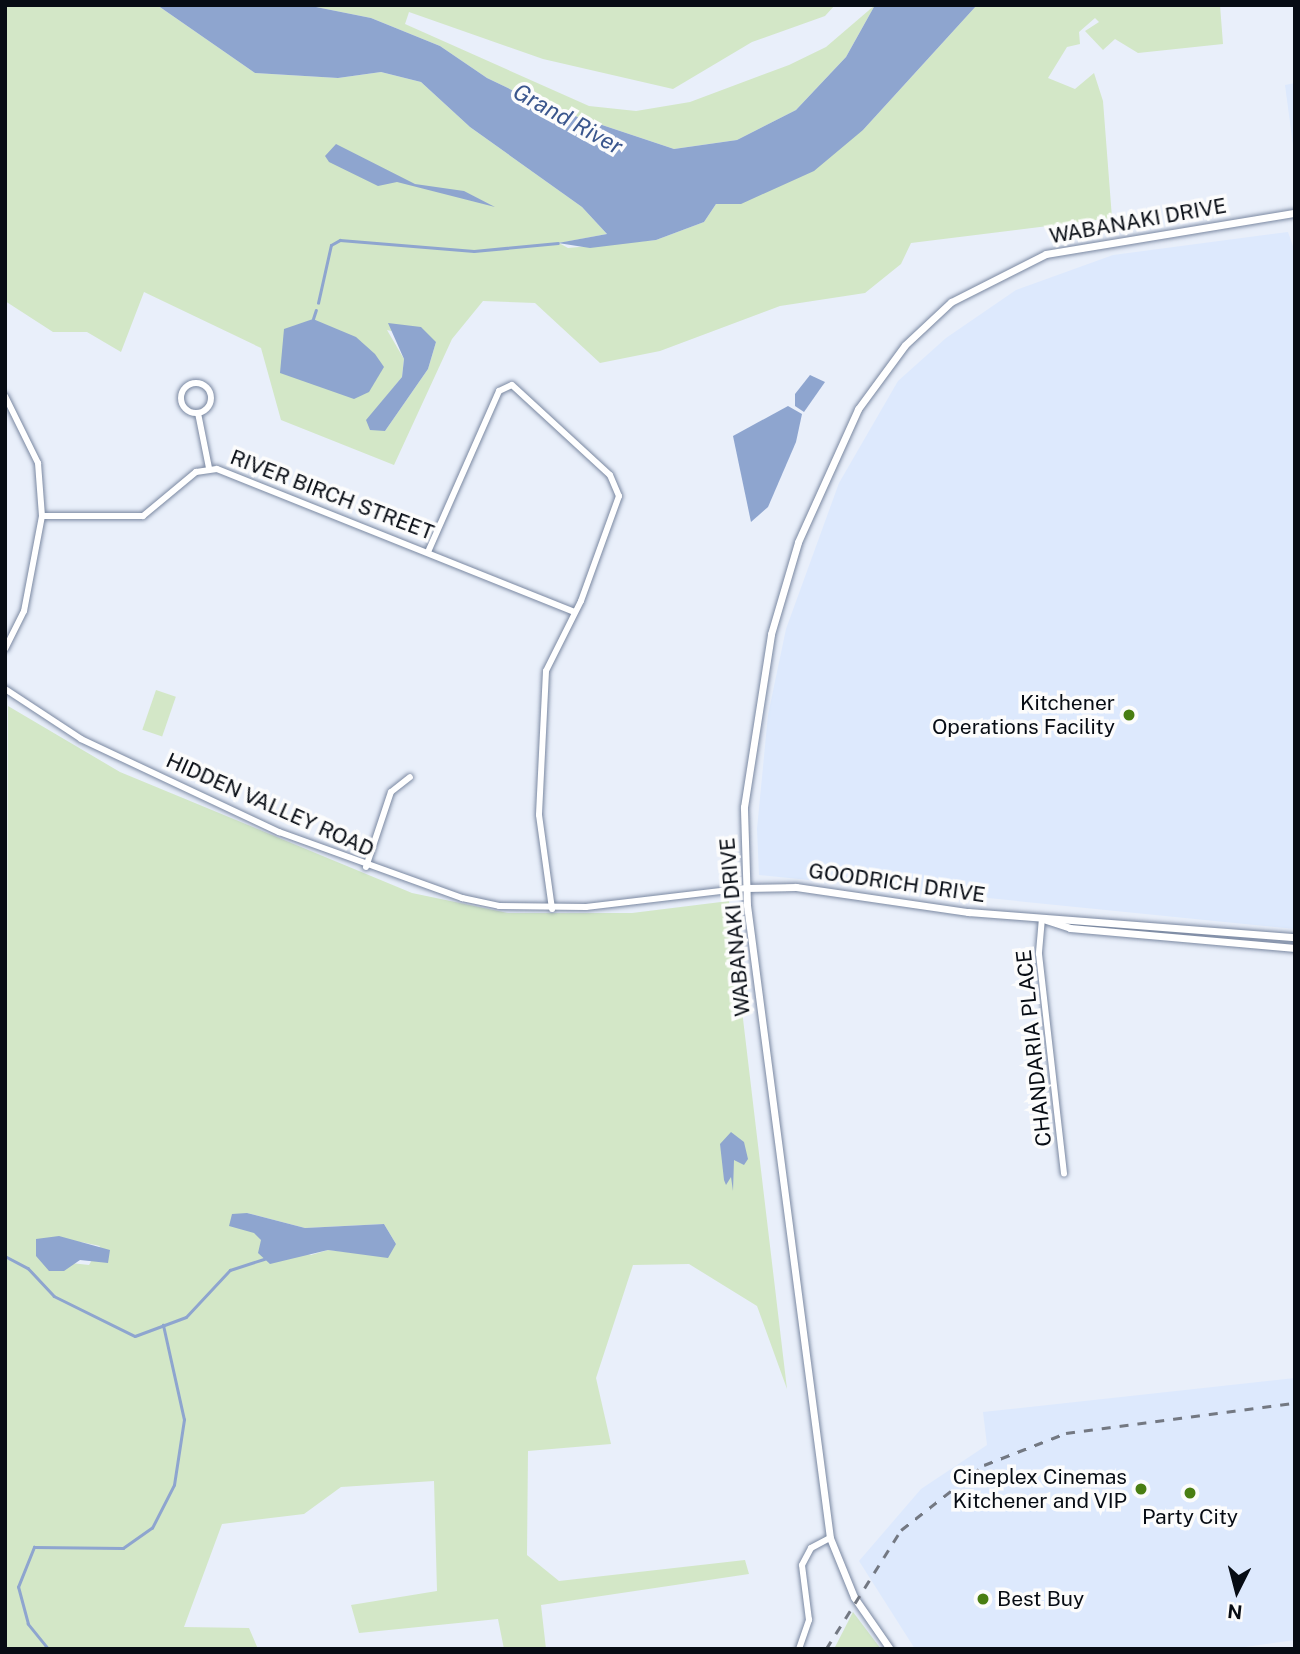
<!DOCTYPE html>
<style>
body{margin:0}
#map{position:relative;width:1300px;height:1654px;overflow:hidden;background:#e9effa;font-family:"Public Sans",sans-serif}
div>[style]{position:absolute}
.built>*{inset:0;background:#dde9fd}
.green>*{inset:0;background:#d3e7c7;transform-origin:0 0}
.water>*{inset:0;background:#8ea5cf}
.stream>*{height:2.5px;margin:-1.25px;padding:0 1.25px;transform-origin:1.25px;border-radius:1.25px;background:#8ea5cf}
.roads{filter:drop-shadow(0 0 2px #7a88a1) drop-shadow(0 0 2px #7a88a1)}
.minor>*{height:6px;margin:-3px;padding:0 3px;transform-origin:3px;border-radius:3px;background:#fff}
.minor>.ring{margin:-3px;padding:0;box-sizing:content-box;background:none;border:6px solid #fff;border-radius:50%}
.tertiary>*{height:7px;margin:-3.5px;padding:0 3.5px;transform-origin:3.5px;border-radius:3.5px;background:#fff}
.rail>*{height:2.5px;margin-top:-1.25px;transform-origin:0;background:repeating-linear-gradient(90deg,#737882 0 9px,transparent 0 18px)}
.dots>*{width:19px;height:19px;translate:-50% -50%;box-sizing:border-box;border:4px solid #fcfcfc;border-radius:50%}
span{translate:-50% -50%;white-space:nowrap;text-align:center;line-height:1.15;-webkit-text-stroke:7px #fcfcfc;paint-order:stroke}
.street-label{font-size:21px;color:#070c14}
.poi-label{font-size:21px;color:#070c14}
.right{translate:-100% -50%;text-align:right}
.left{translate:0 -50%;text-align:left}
.water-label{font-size:23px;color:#3a568d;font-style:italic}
.frame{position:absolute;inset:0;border:7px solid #070c14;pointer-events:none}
.north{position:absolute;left:1202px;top:1556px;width:70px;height:70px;-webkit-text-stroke:5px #fcfcfc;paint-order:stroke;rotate:186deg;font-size:19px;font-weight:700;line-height:28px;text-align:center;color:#070c14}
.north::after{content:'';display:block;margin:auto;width:24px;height:32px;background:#070c14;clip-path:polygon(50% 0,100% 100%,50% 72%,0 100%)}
</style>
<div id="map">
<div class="built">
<i style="clip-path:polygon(1295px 83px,1295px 160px,1285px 85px)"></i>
<i style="clip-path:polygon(1288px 232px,1295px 252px,1295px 929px,759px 875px,757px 829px,768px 715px,786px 629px,839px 483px,898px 381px,946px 338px,1016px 290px,1113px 255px)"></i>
<i style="clip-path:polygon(1295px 1378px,1295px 1640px,1230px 1649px,915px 1649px,859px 1561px,921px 1489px,987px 1445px,983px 1412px)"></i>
</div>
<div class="green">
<i style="clip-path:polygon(evenodd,5px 5px,157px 5px,255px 73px,338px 78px,381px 72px,421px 82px,470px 127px,582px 207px,607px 234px,559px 243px,568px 248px,656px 240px,704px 222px,716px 204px,863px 130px,977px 5px,1220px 5px,1223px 44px,1138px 53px,1115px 39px,1103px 50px,1085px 31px,1099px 22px,1095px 18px,1079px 32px,1080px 44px,1067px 47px,1048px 78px,1075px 89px,1094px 73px,1103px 101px,1112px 218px,911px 243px,901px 264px,865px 293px,780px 306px,660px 351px,600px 363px,535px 303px,483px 301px,452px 339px,394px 465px,281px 420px,261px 348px,144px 292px,121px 352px,87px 332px,53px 332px,5px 301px,5px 5px,387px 330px,436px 342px,428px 369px,385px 431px,367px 420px,402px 377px,404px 359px,387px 330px)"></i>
<i style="clip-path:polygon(306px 5px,835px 5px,825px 16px,752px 42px,673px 89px,543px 59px,409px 12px,405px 24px,589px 106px,636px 111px,690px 102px,789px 65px,826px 47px,875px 5px,846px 57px,796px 110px,737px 140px,674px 149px,545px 106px,487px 78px,440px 46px,371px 18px)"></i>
<i style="left:156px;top:690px;width:21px;height:42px;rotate:19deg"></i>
<i style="clip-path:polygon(evenodd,8px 706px,120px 772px,412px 893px,508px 913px,632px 913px,729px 901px,787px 1389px,757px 1306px,689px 1264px,633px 1265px,596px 1378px,611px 1444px,528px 1451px,527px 1555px,559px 1581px,745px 1560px,749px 1574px,541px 1605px,546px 1649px,504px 1649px,498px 1619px,359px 1633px,351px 1605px,437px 1591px,434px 1481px,341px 1487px,304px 1514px,222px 1524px,184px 1627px,249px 1628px,258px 1649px,5px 1649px,8px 706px,247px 1213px,305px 1228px,384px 1224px,396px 1244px,368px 1254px,328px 1250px,311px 1255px,261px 1240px,247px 1213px,8px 706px,81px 1242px,100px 1246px,89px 1265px,71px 1263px,81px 1242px)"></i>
<i style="clip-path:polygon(853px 1612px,881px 1649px,834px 1649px)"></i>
</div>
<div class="water">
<i style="clip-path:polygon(157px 5px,306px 5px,371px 18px,440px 46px,487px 78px,545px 106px,674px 149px,737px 140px,796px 110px,846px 57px,875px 5px,977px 5px,863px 130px,814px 171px,741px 204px,716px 204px,704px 222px,656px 240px,590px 248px,558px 243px,607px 234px,582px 207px,470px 127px,421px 82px,381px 72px,338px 78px,255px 73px)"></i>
<i style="clip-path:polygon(336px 144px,415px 184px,464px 191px,495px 207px,397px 182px,378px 186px,329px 162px,325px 156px)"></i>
<i style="clip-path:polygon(313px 319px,356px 337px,375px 354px,384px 367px,369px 392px,354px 399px,280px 373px,284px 329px)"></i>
<i style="clip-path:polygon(388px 323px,421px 327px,436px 342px,428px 369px,385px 431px,370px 430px,366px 420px,402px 377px,404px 359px)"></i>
<i style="clip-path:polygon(810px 375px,825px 382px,804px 412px,795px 406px,795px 394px)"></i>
<i style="clip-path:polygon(788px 406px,802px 414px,796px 442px,768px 507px,751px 522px,733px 436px)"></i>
<i style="clip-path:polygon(731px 1132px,744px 1142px,748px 1159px,744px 1165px,734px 1160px,733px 1191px,731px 1177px,726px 1185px,724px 1180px,720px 1144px)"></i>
<i style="clip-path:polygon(247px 1213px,305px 1228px,384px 1224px,396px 1244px,388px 1258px,328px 1250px,270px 1264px,258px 1253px,261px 1240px,254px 1233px,229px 1226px,232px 1214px)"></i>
<i style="clip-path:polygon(59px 1236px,110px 1250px,108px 1263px,80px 1260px,64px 1271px,49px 1271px,36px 1256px,36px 1239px)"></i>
</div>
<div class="stream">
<i style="left:318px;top:303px;width:59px;rotate:-77.4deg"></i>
<i style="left:331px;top:245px;width:10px;rotate:-29deg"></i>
<i style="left:340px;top:240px;width:134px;rotate:4.7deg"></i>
<i style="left:474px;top:251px;width:84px;rotate:-5.4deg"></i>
<i style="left:313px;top:319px;width:9px;rotate:-72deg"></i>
<i style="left:5px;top:1256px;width:26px;rotate:28deg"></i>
<i style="left:28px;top:1268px;width:38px;rotate:47deg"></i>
<i style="left:54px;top:1296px;width:90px;rotate:26.3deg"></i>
<i style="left:135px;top:1336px;width:54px;rotate:-20.4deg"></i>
<i style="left:186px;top:1317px;width:64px;rotate:-46.9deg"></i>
<i style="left:230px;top:1270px;width:36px;rotate:-18deg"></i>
<i style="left:48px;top:1649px;width:32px;rotate:-129deg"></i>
<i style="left:28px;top:1624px;width:38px;rotate:-105deg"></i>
<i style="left:18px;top:1587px;width:43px;rotate:-68.2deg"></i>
<i style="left:34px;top:1547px;width:89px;rotate:0.6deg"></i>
<i style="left:123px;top:1548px;width:35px;rotate:-35deg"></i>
<i style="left:152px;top:1528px;width:48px;rotate:-62.9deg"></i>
<i style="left:174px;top:1485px;width:66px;rotate:-81.3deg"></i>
<i style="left:184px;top:1420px;width:97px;rotate:-102.5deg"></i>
</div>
<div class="roads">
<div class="minor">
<i class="ring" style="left:181px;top:383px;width:24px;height:24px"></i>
<i style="left:5px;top:396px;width:75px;rotate:63.8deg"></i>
<i style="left:38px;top:463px;width:53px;rotate:85.7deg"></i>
<i style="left:42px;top:516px;width:97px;rotate:100.7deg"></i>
<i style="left:24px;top:611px;width:42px;rotate:116.6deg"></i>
<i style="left:198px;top:413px;width:56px;rotate:78.7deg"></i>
<i style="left:42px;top:516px;width:101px"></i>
<i style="left:143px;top:516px;width:69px;rotate:-39.7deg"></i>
<i style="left:196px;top:472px;width:21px;rotate:-8deg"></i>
<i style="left:217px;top:469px;width:385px;rotate:21.8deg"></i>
<i style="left:428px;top:552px;width:176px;rotate:-66.2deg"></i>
<i style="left:499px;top:391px;width:14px;rotate:-25deg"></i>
<i style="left:512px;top:385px;width:133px;rotate:42.6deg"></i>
<i style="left:610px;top:475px;width:23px;rotate:67deg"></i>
<i style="left:619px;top:496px;width:112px;rotate:109.9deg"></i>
<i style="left:581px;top:601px;width:78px;rotate:116.6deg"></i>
<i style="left:546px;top:671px;width:144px;rotate:92.8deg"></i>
<i style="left:539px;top:815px;width:95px;rotate:82.1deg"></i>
<i style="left:5px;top:689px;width:91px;rotate:33.3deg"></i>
<i style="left:81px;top:739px;width:219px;rotate:25.2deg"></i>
<i style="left:279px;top:832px;width:195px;rotate:19.8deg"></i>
<i style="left:462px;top:898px;width:38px;rotate:12deg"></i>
<i style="left:499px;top:906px;width:87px;rotate:0.7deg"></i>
<i style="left:586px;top:907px;width:161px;rotate:-6.8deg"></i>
<i style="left:366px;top:867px;width:79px;rotate:-71.6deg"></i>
<i style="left:391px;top:792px;width:24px;rotate:-38deg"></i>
<i style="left:1042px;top:918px;width:36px;rotate:95deg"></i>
<i style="left:1039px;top:954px;width:221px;rotate:83.5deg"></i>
<i style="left:799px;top:1649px;width:31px;rotate:-71deg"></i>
<i style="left:809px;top:1620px;width:55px;rotate:-97.3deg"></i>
<i style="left:802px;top:1565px;width:19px;rotate:-62deg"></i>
<i style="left:811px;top:1548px;width:21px;rotate:-28deg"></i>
</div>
<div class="tertiary">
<i style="left:746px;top:888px;width:50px;rotate:-1.1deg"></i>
<i style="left:796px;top:887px;width:174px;rotate:8.3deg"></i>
<i style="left:968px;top:912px;width:328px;rotate:4.4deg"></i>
<i style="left:1046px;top:920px;width:25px;rotate:18deg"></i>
<i style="left:1070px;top:928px;width:226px;rotate:5.1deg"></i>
<i style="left:890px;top:1649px;width:63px;rotate:-124.7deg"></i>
<i style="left:854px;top:1597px;width:64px;rotate:-112.1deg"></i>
<i style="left:830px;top:1538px;width:638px;rotate:-97.47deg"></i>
<i style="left:747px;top:905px;width:98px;rotate:-91.8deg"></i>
<i style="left:744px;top:807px;width:175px;rotate:-81.1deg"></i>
<i style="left:771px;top:634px;width:96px;rotate:-73.6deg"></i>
<i style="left:798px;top:542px;width:146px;rotate:-65.7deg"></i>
<i style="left:858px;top:409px;width:79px;rotate:-53.7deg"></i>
<i style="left:905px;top:345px;width:63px;rotate:-43.1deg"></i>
<i style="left:951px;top:302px;width:106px;rotate:-26.8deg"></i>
<i style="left:1046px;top:254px;width:252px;rotate:-9.4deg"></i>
</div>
</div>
<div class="rail">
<i style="left:826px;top:1649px;width:141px;rotate:-57.8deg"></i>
<i style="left:901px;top:1530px;width:105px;rotate:-38.1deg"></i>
<i style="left:984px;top:1465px;width:88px;rotate:-21.3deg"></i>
<i style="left:1066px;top:1433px;width:231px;rotate:-7.5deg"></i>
</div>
<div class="dots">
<i style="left:1129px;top:715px;background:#497e12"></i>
<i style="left:1141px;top:1489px;background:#497e12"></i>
<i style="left:1190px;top:1493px;background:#497e12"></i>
<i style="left:983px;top:1599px;background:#497e12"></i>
</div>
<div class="street-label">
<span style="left:1138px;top:221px;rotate:-10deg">WABANAKI DRIVE</span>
<span style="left:332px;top:495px;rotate:21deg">RIVER BIRCH STREET</span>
<span style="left:270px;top:805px;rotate:24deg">HIDDEN VALLEY ROAD</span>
<span style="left:897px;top:883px;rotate:8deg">GOODRICH DRIVE</span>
<span style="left:735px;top:927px;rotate:-95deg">WABANAKI DRIVE</span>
<span style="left:1034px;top:1048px;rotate:-96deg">CHANDARIA PLACE</span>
</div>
<div class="poi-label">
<span class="right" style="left:1115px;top:715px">Kitchener<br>Operations Facility</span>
<span class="right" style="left:1127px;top:1489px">Cineplex Cinemas<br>Kitchener and VIP</span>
<span style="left:1190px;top:1517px">Party City</span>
<span class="left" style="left:997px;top:1599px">Best Buy</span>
</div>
<div class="water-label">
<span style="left:568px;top:119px;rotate:29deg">Grand River</span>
</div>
<div class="frame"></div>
<div class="north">N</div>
</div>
